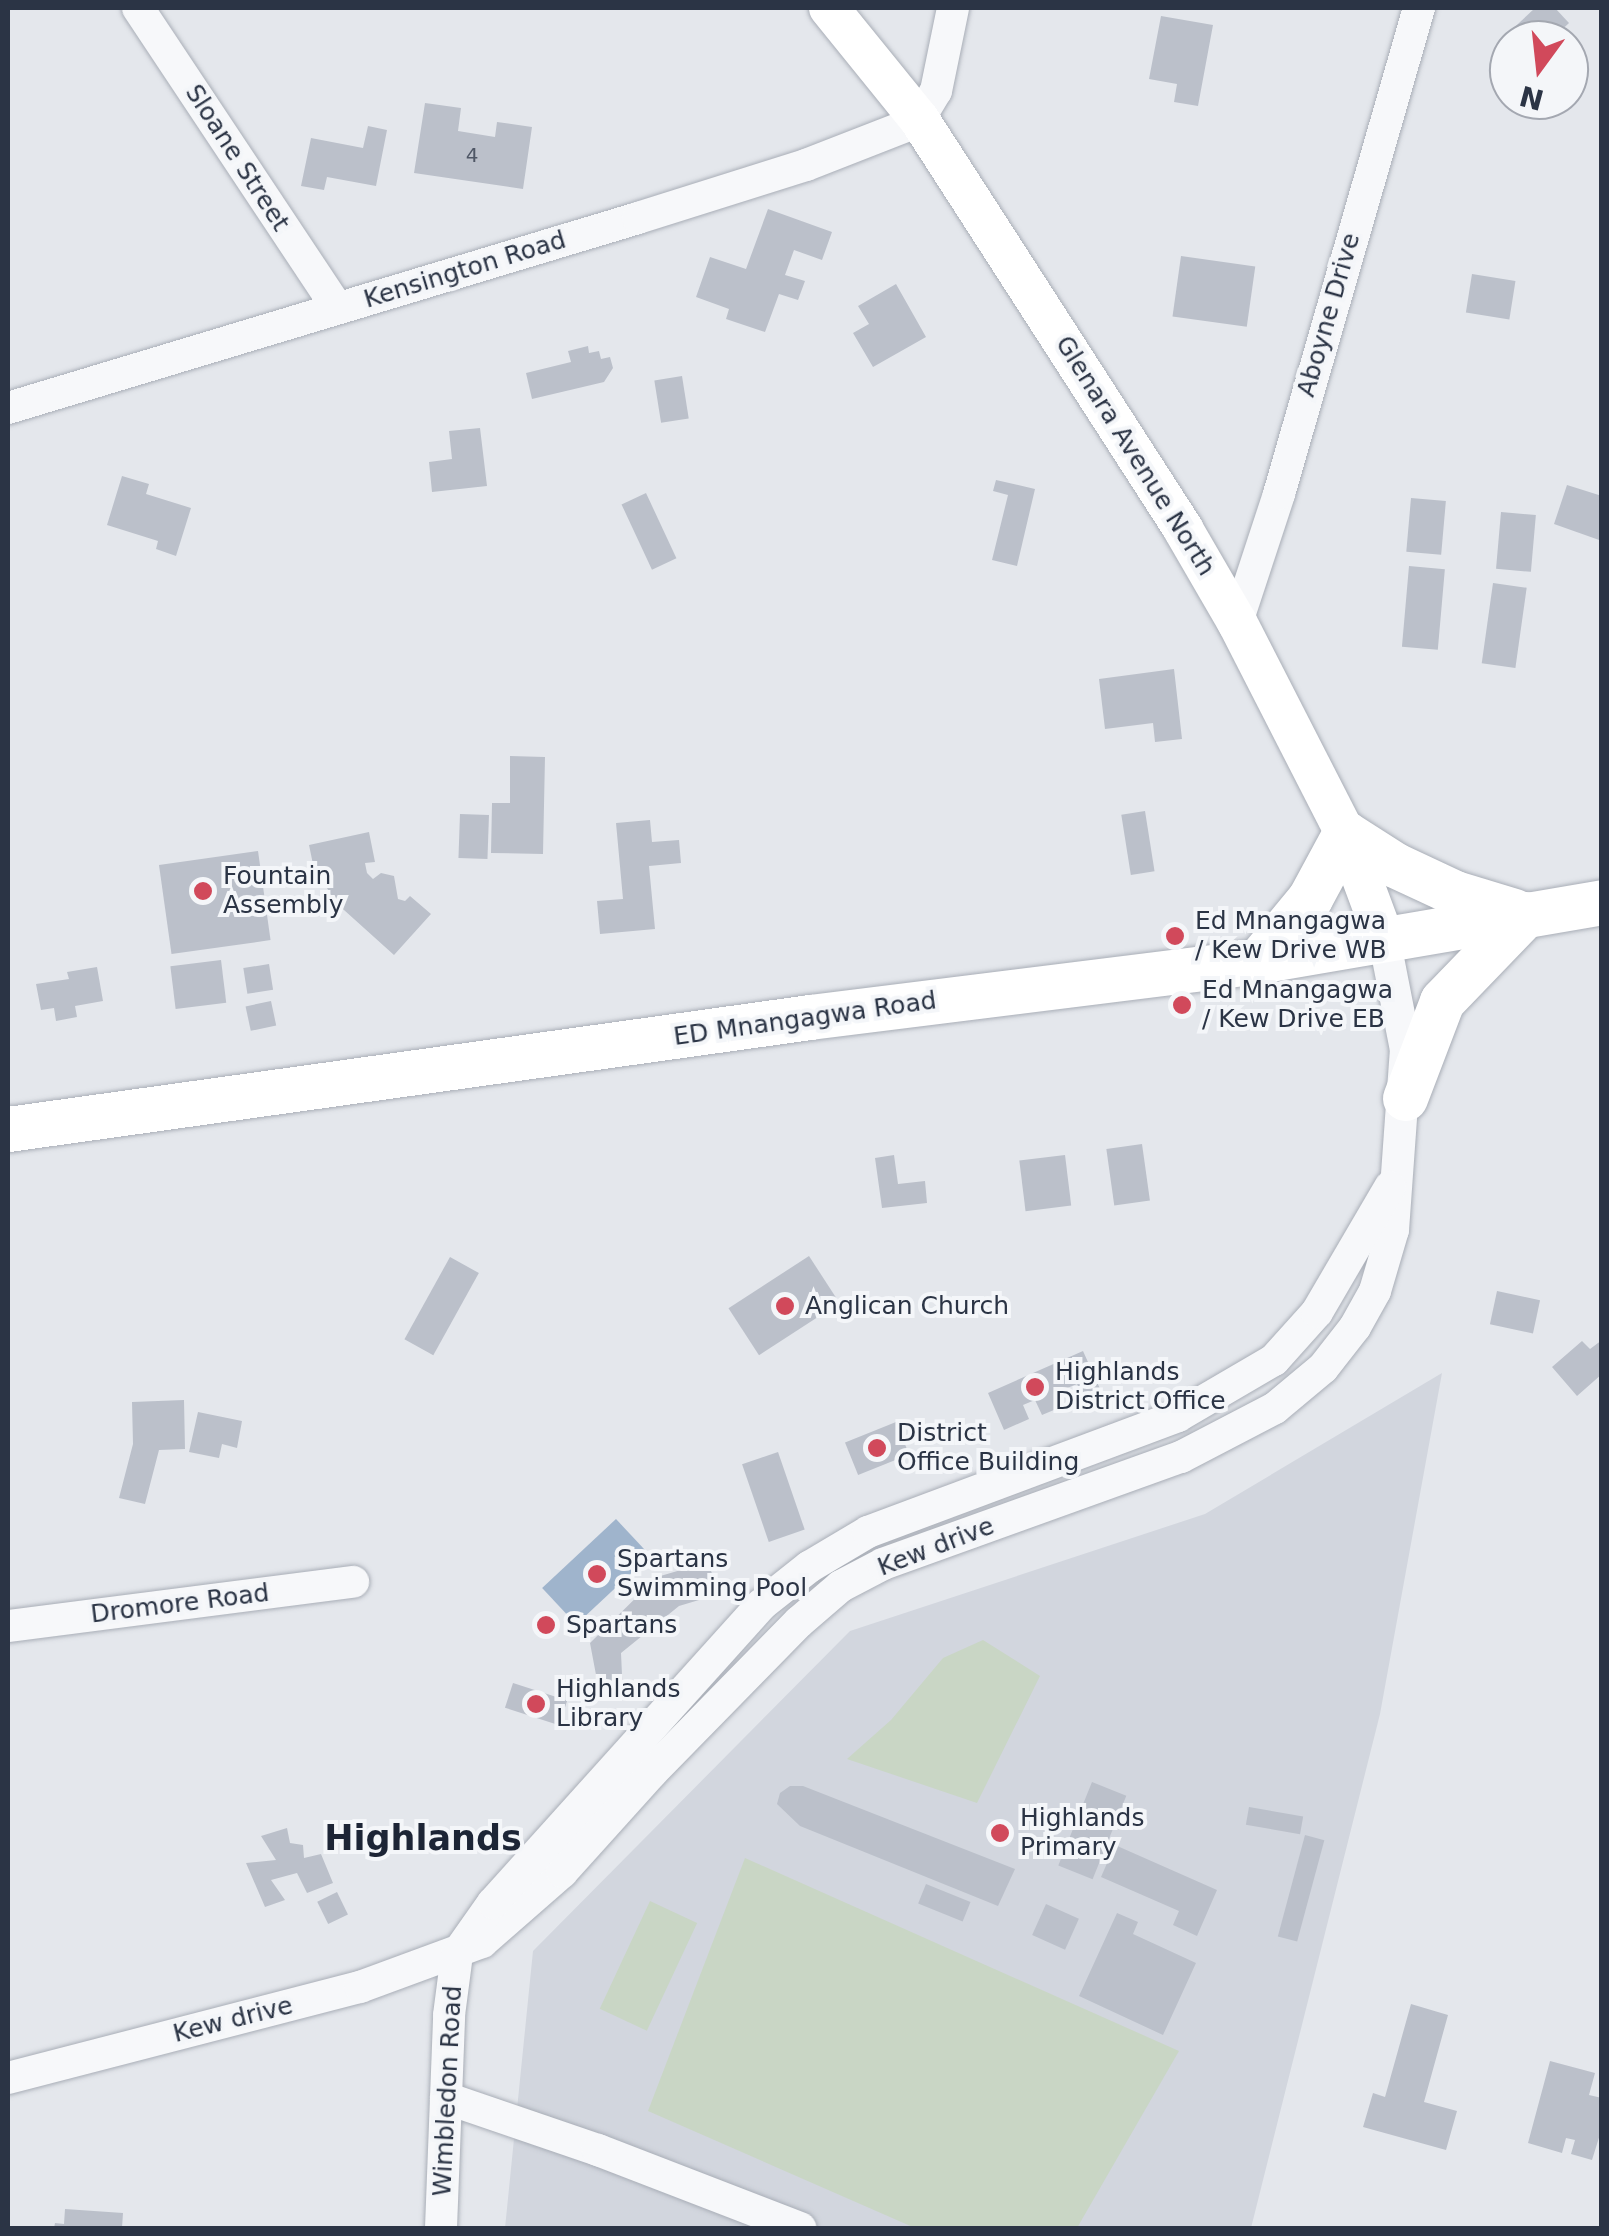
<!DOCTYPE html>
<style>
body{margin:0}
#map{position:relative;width:1609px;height:2236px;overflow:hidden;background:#e4e7ec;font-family:"DejaVu Sans",sans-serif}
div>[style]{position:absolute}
.built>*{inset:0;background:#d2d6de}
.green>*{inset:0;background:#c9d6c5;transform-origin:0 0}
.water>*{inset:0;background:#9fb4cc;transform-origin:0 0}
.building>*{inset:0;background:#bbc0ca;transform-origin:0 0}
.roads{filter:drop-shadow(0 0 2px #a9aeb7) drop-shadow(0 0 2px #a9aeb7)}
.minor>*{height:32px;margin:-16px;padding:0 16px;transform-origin:16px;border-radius:16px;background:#f7f8fa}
.major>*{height:40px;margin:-20px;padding:0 20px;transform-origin:20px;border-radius:20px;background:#fff}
.highway>*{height:45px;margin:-22.5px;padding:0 22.5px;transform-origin:22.5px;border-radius:22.5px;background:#fff}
.dots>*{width:28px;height:28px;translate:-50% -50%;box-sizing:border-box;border:5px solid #f4f6f9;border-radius:50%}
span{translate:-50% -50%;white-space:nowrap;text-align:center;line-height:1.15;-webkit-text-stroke:8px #f4f6f9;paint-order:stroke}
.number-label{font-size:20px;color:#4f5766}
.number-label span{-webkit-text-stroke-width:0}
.street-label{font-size:25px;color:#2b3445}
.poi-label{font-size:25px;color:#2b3445}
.left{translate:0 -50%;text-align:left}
.district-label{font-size:35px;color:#1d2536;font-weight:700}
.frame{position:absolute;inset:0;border:10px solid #2b3445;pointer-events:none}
.north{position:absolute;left:1489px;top:20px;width:100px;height:100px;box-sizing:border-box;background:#f4f6f9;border:2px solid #a4a8b1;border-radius:50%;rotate:195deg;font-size:28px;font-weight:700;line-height:40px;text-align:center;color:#2b3445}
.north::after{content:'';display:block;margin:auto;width:35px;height:45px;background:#d1495b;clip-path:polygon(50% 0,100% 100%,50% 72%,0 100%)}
</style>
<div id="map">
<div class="built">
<i style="clip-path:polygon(1442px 1373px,1380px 1714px,1251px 2228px,505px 2228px,533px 1951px,850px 1631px,1205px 1514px)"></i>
</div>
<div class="green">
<i style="clip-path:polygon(983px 1640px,1040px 1676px,977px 1803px,847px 1759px,891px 1720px,943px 1658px)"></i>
<i style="clip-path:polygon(745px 1858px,1179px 2051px,1077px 2228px,915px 2228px,648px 2111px)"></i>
<i style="left:650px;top:1901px;width:52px;height:119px;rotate:25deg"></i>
</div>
<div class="water">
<i style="left:616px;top:1519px;width:50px;height:101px;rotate:47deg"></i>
</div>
<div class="building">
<i style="clip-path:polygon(1535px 8px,1555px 8px,1569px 23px,1551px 40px,1509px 40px,1505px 36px)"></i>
<i style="clip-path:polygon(1161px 16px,1213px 25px,1198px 106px,1174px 102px,1177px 84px,1149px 79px)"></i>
<i style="clip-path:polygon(425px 103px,461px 108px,458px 131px,495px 137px,497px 122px,532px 127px,523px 189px,414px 173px)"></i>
<i style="clip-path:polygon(368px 126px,387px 130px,376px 186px,327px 177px,324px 190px,301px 186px,311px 138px,363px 148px)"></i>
<i style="clip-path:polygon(768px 209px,832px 232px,822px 260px,794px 250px,785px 275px,805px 281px,798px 300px,779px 294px,765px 332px,726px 319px,729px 309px,696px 297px,710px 257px,746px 269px)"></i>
<i style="left:1181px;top:256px;width:75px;height:61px;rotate:8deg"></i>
<i style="left:1472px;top:274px;width:44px;height:39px;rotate:9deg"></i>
<i style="clip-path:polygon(896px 284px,926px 337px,873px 367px,853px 333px,869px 324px,858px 306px)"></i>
<i style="clip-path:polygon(588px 346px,589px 353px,599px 351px,601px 359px,610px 357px,613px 368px,604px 382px,532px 399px,526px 373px,571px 362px,568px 351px)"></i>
<i style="left:682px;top:376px;width:43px;height:28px;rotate:81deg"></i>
<i style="clip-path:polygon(480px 428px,487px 486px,432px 492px,429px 462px,452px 459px,449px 431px)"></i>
<i style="clip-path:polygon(122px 476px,149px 484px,146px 494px,191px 508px,176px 556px,156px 549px,158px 541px,107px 525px)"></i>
<i style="clip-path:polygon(996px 480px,1035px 489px,1017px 566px,992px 560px,1008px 495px,993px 491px)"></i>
<i style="clip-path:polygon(1567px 485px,1602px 496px,1602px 541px,1554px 524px)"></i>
<i style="left:646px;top:493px;width:72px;height:27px;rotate:65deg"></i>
<i style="left:1411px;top:498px;width:35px;height:54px;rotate:5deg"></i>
<i style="left:1501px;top:512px;width:35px;height:57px;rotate:5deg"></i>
<i style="left:1409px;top:566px;width:36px;height:81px;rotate:5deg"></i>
<i style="left:1493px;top:583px;width:34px;height:81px;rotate:8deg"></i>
<i style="clip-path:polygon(1174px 669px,1182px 739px,1155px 742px,1153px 723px,1105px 729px,1099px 679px)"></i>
<i style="clip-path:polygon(510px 756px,545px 757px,543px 854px,491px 853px,492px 803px,510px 803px)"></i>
<i style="left:1145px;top:811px;width:61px;height:24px;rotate:81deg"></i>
<i style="left:460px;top:814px;width:29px;height:44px;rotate:2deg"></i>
<i style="clip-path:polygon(650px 820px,652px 842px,679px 840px,681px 863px,649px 866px,655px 929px,600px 934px,597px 901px,623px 899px,616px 823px)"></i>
<i style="clip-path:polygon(369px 832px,375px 862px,365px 863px,367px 873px,373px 879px,381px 873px,394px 876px,398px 899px,405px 901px,410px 896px,431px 914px,394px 955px,334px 901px,327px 888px,328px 869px,314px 869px,309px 845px)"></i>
<i style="left:258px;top:851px;width:90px;height:100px;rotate:82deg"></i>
<i style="left:221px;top:960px;width:43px;height:51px;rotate:83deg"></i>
<i style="left:269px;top:964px;width:26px;height:26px;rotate:81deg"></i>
<i style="clip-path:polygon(97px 967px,103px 1001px,75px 1006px,77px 1017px,56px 1021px,54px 1008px,41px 1010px,36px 984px,69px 979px,67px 972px)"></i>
<i style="left:271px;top:1001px;width:25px;height:26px;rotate:78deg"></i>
<i style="left:1142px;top:1144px;width:57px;height:36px;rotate:82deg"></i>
<i style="clip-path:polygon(894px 1155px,898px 1184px,925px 1181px,927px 1203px,882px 1208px,875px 1158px)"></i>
<i style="left:1065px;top:1155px;width:51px;height:46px;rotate:83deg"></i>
<i style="left:809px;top:1256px;width:56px;height:96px;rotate:57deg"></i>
<i style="left:450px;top:1257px;width:33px;height:94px;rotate:29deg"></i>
<i style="left:1497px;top:1291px;width:44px;height:34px;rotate:12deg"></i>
<i style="clip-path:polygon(1602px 1340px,1602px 1374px,1577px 1396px,1552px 1367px,1582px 1341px,1590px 1349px)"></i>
<i style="clip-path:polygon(1083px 1351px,1101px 1391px,1084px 1398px,1077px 1384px,1055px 1393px,1061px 1407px,1042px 1415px,1035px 1400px,1023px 1405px,1029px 1419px,1004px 1430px,988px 1393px)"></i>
<i style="clip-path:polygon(184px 1400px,185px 1449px,159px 1450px,145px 1504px,119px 1498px,133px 1444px,132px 1402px)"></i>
<i style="clip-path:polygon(198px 1412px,242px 1421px,237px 1448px,222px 1444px,219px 1458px,189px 1452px)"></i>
<i style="left:896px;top:1422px;width:35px;height:55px;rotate:68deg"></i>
<i style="left:778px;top:1452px;width:82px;height:38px;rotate:71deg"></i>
<i style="clip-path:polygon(708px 1562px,719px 1594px,679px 1606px,621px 1653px,623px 1696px,600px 1696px,590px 1643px,657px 1577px)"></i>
<i style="left:513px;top:1683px;width:57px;height:26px;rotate:18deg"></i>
<i style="left:1092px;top:1782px;width:37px;height:90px;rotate:22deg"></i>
<i style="clip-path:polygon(790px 1786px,803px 1786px,1015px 1869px,998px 1906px,800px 1826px,777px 1804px,780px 1793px)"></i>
<i style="left:1249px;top:1807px;width:55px;height:18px;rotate:10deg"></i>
<i style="clip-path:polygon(287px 1828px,290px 1843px,303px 1845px,304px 1858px,321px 1854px,333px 1883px,307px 1893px,297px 1873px,271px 1880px,285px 1900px,265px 1907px,246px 1863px,276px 1860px,261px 1836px)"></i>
<i style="left:1305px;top:1835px;width:20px;height:105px;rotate:15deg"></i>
<i style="clip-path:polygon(1115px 1845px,1217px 1890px,1197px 1936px,1173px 1925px,1179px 1911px,1101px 1877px)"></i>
<i style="left:926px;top:1884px;width:48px;height:21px;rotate:22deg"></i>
<i style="left:337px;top:1892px;width:25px;height:22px;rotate:64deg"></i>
<i style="left:1046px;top:1904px;width:36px;height:34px;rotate:24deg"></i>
<i style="clip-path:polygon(1117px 1913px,1138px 1922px,1133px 1934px,1196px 1963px,1163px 2035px,1079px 1996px)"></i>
<i style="clip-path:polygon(1411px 2004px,1448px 2015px,1424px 2102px,1457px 2111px,1446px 2150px,1363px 2127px,1373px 2093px,1385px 2097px)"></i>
<i style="clip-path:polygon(1550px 2061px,1595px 2073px,1589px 2095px,1602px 2098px,1602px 2128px,1592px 2160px,1571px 2154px,1575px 2140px,1566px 2138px,1562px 2153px,1528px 2143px)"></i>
<i style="clip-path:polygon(65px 2209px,123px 2213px,122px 2228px,54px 2228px,55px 2223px,64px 2224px)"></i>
</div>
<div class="roads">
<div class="minor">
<i style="left:138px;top:8px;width:360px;rotate:56.4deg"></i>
<i style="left:8px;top:408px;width:658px;rotate:-16.78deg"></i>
<i style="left:638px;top:218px;width:176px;rotate:-17.5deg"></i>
<i style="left:806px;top:165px;width:107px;rotate:-21.3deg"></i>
<i style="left:906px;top:126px;width:15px;rotate:-28deg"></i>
<i style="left:919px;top:119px;width:33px;rotate:-59deg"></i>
<i style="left:936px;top:91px;width:85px;rotate:-78.4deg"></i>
<i style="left:1237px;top:622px;width:135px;rotate:-71.8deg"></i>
<i style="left:1279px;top:494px;width:506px;rotate:-73.93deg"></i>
<i style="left:8px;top:1626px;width:348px;rotate:-7.3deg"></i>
<i style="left:8px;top:2078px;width:364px;rotate:-14.5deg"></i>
<i style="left:360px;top:1987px;width:130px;rotate:-20.2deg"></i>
<i style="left:482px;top:1942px;width:106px;rotate:-41.2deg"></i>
<i style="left:562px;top:1872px;width:133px;rotate:-48deg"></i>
<i style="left:651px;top:1773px;width:211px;rotate:-45.6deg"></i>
<i style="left:799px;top:1622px;width:55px;rotate:-40.6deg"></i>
<i style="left:841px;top:1586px;width:47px;rotate:-27.6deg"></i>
<i style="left:883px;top:1564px;width:317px;rotate:-19.8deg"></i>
<i style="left:1181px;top:1457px;width:106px;rotate:-27.5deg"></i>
<i style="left:1275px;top:1408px;width:62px;rotate:-39.8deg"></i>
<i style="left:1323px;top:1368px;width:52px;rotate:-52deg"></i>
<i style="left:1355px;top:1327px;width:41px;rotate:-60.9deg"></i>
<i style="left:1375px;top:1291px;width:64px;rotate:-73.6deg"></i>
<i style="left:1393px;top:1230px;width:180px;rotate:-85.9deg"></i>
<i style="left:1406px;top:1050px;width:114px;rotate:-101.1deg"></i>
<i style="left:446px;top:2098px;width:161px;rotate:18.9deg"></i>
<i style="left:598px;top:2150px;width:217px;rotate:21.1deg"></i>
<i style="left:441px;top:2228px;width:213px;rotate:-87.8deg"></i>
<i style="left:449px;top:2015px;width:62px;rotate:-82.5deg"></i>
<i style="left:457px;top:1954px;width:62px;rotate:-54.8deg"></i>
<i style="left:493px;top:1903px;width:401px;rotate:-48deg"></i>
<i style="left:761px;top:1605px;width:61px;rotate:-38.4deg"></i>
<i style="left:809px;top:1567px;width:69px;rotate:-30.7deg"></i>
<i style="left:868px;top:1532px;width:331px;rotate:-20.5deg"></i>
<i style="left:1178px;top:1416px;width:111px;rotate:-30.3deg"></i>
<i style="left:1274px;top:1360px;width:64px;rotate:-48.1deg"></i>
<i style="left:1317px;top:1312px;width:145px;rotate:-59.7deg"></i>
</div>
<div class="major">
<i style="left:829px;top:8px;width:143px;rotate:51deg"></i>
<i style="left:919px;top:119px;width:488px;rotate:57.2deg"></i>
<i style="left:1183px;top:529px;width:108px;rotate:59.9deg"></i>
<i style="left:1237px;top:622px;width:237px;rotate:62.9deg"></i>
<i style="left:1345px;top:833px;width:112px;rotate:69.6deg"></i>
</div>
<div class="highway">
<i style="left:1258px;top:961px;width:82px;rotate:-50.5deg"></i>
<i style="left:1310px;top:898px;width:74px;rotate:-61.7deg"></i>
<i style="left:1345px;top:833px;width:59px;rotate:32.6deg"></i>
<i style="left:1395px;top:865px;width:66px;rotate:25deg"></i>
<i style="left:1455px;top:893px;width:62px;rotate:17deg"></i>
<i style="left:1405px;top:1098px;width:104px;rotate:-69.1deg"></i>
<i style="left:1442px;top:1001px;width:121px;rotate:-46deg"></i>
<i style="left:8px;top:1129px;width:810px;rotate:-7.95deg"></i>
<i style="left:810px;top:1017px;width:451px;rotate:-7.1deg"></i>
<i style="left:1258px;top:961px;width:349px;rotate:-9.7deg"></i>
</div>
</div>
<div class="dots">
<i style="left:203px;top:891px;background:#d1495b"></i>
<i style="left:1175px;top:936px;background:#d1495b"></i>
<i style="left:1182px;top:1005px;background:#d1495b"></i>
<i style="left:785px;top:1306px;background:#d1495b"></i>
<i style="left:1035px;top:1387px;background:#d1495b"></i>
<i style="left:877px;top:1448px;background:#d1495b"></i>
<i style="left:597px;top:1574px;background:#d1495b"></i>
<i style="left:546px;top:1625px;background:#d1495b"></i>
<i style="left:536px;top:1704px;background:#d1495b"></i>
<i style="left:1000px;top:1833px;background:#d1495b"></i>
</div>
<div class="number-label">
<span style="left:472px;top:155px">4</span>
</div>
<div class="street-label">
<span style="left:237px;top:158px;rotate:57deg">Sloane Street</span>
<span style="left:465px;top:270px;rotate:-17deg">Kensington Road</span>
<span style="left:1329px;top:315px;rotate:-74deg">Aboyne Drive</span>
<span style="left:1135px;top:456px;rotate:58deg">Glenara Avenue North</span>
<span style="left:805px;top:1019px;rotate:-8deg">ED Mnangagwa Road</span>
<span style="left:936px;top:1547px;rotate:-21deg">Kew drive</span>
<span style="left:180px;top:1604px;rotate:-7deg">Dromore Road</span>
<span style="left:233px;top:2020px;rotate:-14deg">Kew drive</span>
<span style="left:448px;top:2091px;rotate:-87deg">Wimbledon Road</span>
</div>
<div class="poi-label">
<span class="left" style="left:223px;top:891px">Fountain<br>Assembly</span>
<span class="left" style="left:1195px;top:936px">Ed Mnangagwa<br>/ Kew Drive WB</span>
<span class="left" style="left:1202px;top:1005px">Ed Mnangagwa<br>/ Kew Drive EB</span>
<span class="left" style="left:805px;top:1306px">Anglican Church</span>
<span class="left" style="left:1055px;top:1387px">Highlands<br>District Office</span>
<span class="left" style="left:897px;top:1448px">District<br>Office Building</span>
<span class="left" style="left:617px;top:1574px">Spartans<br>Swimming Pool</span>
<span class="left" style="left:566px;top:1625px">Spartans</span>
<span class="left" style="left:556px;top:1704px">Highlands<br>Library</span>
<span class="left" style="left:1020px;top:1833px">Highlands<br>Primary</span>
</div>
<div class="district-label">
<span style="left:423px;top:1838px">Highlands</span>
</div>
<div class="frame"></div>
<div class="north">N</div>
</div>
